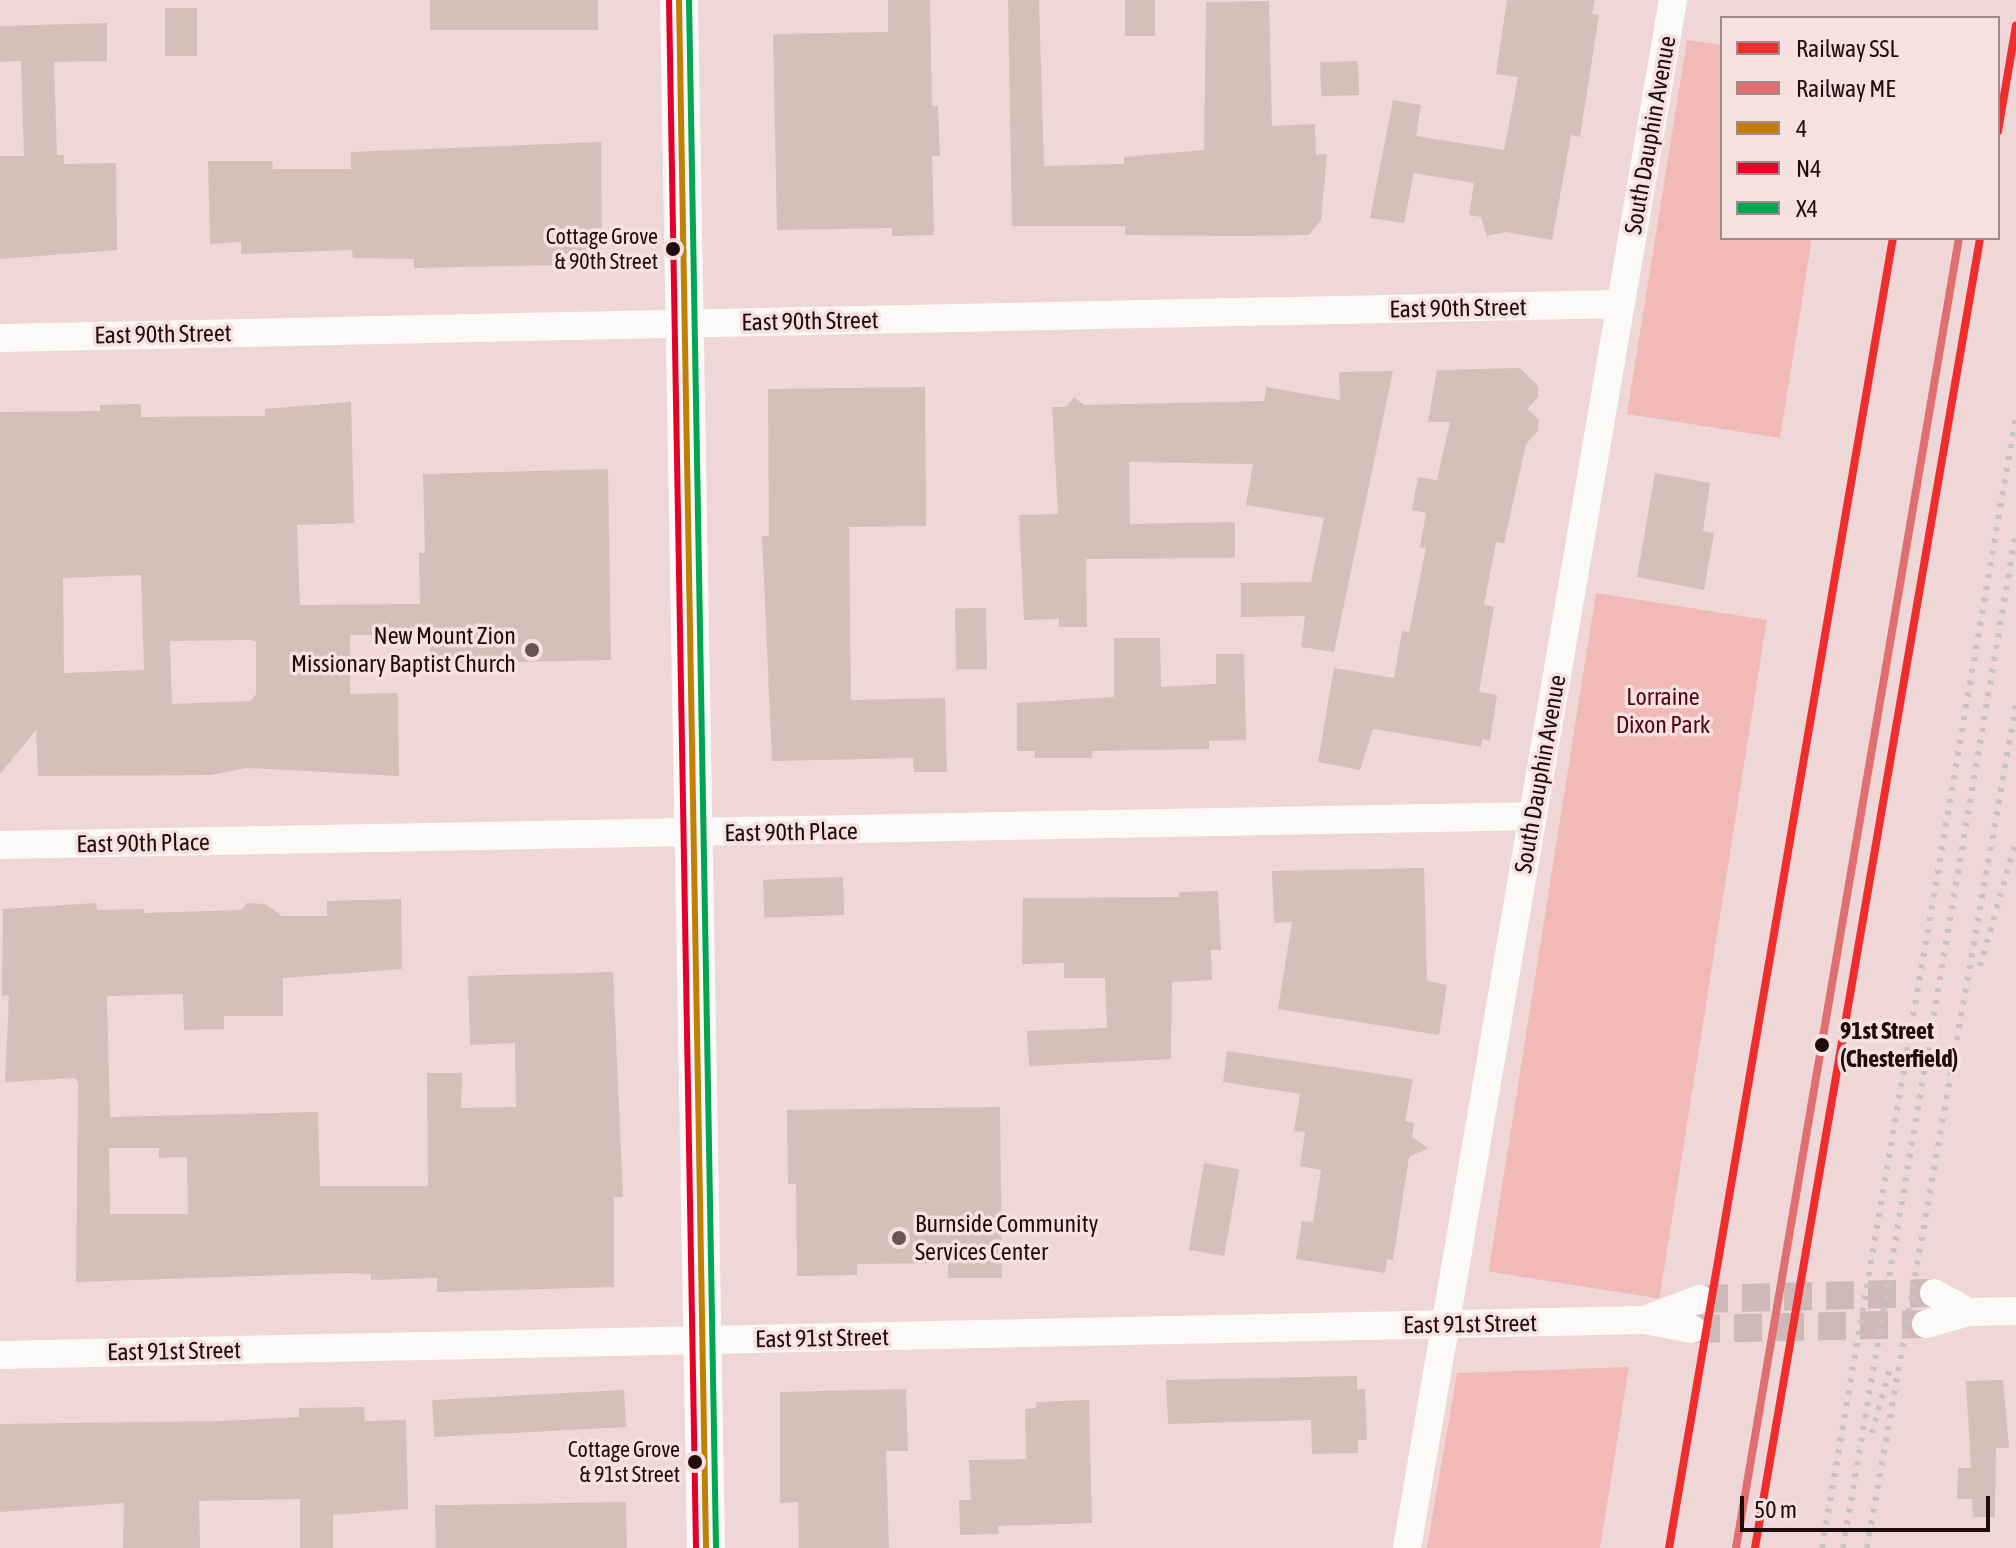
<!DOCTYPE html>
<style>
body{margin:0}
#map{position:relative;width:2016px;height:1548px;overflow:hidden;background:#eed7d6;font-family:"Asap Condensed",sans-serif}
div>[style]{position:absolute}
.green>*{inset:0;background:#f1bab7;transform-origin:0 0}
.building>*{inset:0;background:#d5bfb9;transform-origin:0 0}
.minor-tunnel>*{height:28px;margin-top:-14px;transform-origin:0;background:repeating-linear-gradient(90deg,#cfb9b8 0 28px,transparent 0 42px)}
.minor>*{height:28px;margin:-14px;padding:0 14px;transform-origin:14px;border-radius:14px;background:#fcf9f9}
.secondary>*{height:38px;margin:-19px;padding:0 19px;transform-origin:19px;border-radius:19px;background:#fcf9f9}
.rail>*{height:6px;margin-top:-3px;transform-origin:0;background:repeating-linear-gradient(90deg,#c9c3c2 0 4px,transparent 0 12px)}
.bus-1>*{height:6px;margin:-3px;padding:0 3px;transform-origin:3px;border-radius:3px;background:#c18003}
.bus-2>*{height:6px;margin:-3px;padding:0 3px;transform-origin:3px;border-radius:3px;background:#e4002b}
.bus-3>*{height:6px;margin:-3px;padding:0 3px;transform-origin:3px;border-radius:3px;background:#00a651}
.rail-1>*{height:8px;margin:-4px;padding:0 4px;transform-origin:4px;border-radius:4px;background:#ee2e2d}
.rail-2>*{height:8px;margin:-4px;padding:0 4px;transform-origin:4px;border-radius:4px;background:#e07070}
.dots>*{width:22px;height:22px;translate:-50% -50%;box-sizing:border-box;border:4px solid #f7e1e0;border-radius:50%}
span{translate:-50% -50%;white-space:nowrap;text-align:center;line-height:1.15;-webkit-text-stroke:7px #f7e1e0;paint-order:stroke}
.bus-label{font-size:22px;color:#1f0d0c}
.right{translate:-100% -50%;text-align:right}
.street-label{font-size:24px;color:#1f0d0c}
.poi-label{font-size:24px;color:#1f0d0c}
.left{translate:0 -50%;text-align:left}
.park-label{font-size:24px;color:#52060e}
.stop-label{font-size:24px;color:#1f0d0c;font-weight:700}
.legend{position:absolute;left:1720px;top:16px;width:280px;height:224px;box-sizing:border-box;background:#f7e1e0;border:2px solid #a18c8b;margin:0;padding:10px 14px;list-style:none;font-size:24px;color:#1f0d0c}
.legend li{display:flex;align-items:center;gap:16px;height:40px}
.legend b{width:40px;border:2px solid #a18c8b}
.scale{position:absolute;left:1740px;top:1496px;width:250px;height:36px;box-sizing:border-box;border:4px solid #1f0d0c;border-top:0;padding-left:10px;font-size:24px;line-height:28px;white-space:nowrap;color:#1f0d0c;-webkit-text-stroke:6px #f7e1e0;paint-order:stroke}
</style>
<div id="map">
<div class="green">
<i style="clip-path:polygon(1687px 40px,1722px 45px,1722px 238px,1812px 238px,1780px 438px,1627px 414px)"></i>
<i style="left:1596px;top:593px;width:173px;height:687px;rotate:9deg"></i>
<i style="clip-path:polygon(1629px 1367px,1600px 1548px,1427px 1548px,1457px 1373px)"></i>
</div>
<div class="building">
<i style="left:430px;top:0;width:168px;height:30px"></i>
<i style="clip-path:polygon(888px 0,930px 0,932px 106px,938px 106px,940px 156px,932px 156px,934px 235px,892px 236px,892px 228px,777px 230px,773px 34px,888px 32px)"></i>
<i style="clip-path:polygon(1008px 0,1039px 0,1044px 166px,1124px 164px,1124px 157px,1204px 150px,1206px 2px,1269px 1px,1272px 126px,1315px 124px,1316px 155px,1327px 154px,1321px 220px,1309px 235px,1240px 236px,1125px 235px,1125px 226px,1012px 226px)"></i>
<i style="left:1125px;top:0;width:30px;height:36px"></i>
<i style="clip-path:polygon(1507px 0,1595px 0,1592px 14px,1599px 15px,1580px 137px,1571px 135px,1552px 240px,1506px 232px,1487px 236px,1481px 217px,1469px 215px,1474px 183px,1414px 173px,1404px 223px,1370px 218px,1393px 100px,1421px 105px,1416px 136px,1504px 150px,1518px 77px,1496px 74px)"></i>
<i style="left:197px;top:8px;width:48px;height:32px;rotate:90deg"></i>
<i style="clip-path:polygon(107px 23px,107px 61px,54px 62px,57px 155px,64px 155px,64px 164px,116px 163px,117px 250px,0 259px,0 156px,24px 156px,21px 61px,0 62px,0 26px)"></i>
<i style="left:1358px;top:61px;width:34px;height:38px;rotate:88deg"></i>
<i style="clip-path:polygon(601px 142px,602px 264px,414px 268px,414px 259px,353px 258px,352px 250px,241px 254px,241px 242px,210px 244px,208px 161px,272px 161px,273px 169px,351px 169px,351px 152px)"></i>
<i style="clip-path:polygon(1520px 368px,1538px 386px,1538px 397px,1527px 409px,1539px 420px,1538px 431px,1526px 444px,1504px 543px,1496px 542px,1484px 605px,1494px 607px,1479px 692px,1497px 695px,1490px 741px,1482px 739px,1481px 747px,1373px 729px,1360px 770px,1318px 762px,1334px 668px,1394px 678px,1402px 631px,1409px 632px,1426px 548px,1420px 547px,1426px 513px,1412px 510px,1418px 477px,1437px 480px,1450px 422px,1428px 422px,1437px 370px)"></i>
<i style="clip-path:polygon(1393px 371px,1334px 652px,1301px 647px,1305px 616px,1241px 617px,1241px 583px,1311px 582px,1324px 518px,1246px 505px,1253px 464px,1129px 462px,1130px 524px,1235px 522px,1235px 558px,1086px 559px,1087px 627px,1059px 627px,1059px 619px,1024px 620px,1019px 515px,1058px 514px,1052px 407px,1066px 407px,1074px 397px,1084px 405px,1264px 401px,1266px 387px,1340px 400px,1339px 372px)"></i>
<i style="clip-path:polygon(925px 387px,926px 526px,849px 527px,851px 700px,945px 698px,947px 772px,914px 772px,913px 758px,772px 761px,762px 536px,769px 536px,768px 389px)"></i>
<i style="clip-path:polygon(evenodd,351px 402px,354px 523px,297px 525px,300px 605px,420px 604px,419px 553px,425px 553px,423px 474px,608px 469px,611px 660px,430px 664px,430px 635px,350px 635px,350px 694px,398px 693px,399px 776px,247px 768px,211px 775px,38px 776px,36px 730px,0 774px,0 412px,100px 411px,100px 405px,141px 404px,141px 417px,265px 416px,265px 409px,351px 402px,141px 575px,144px 670px,64px 673px,63px 578px,141px 575px,351px 402px,251px 640px,256px 642px,256px 694px,251px 701px,172px 704px,170px 641px,251px 640px)"></i>
<i style="clip-path:polygon(1655px 473px,1710px 483px,1703px 531px,1714px 533px,1704px 590px,1637px 577px)"></i>
<i style="left:986px;top:608px;width:61px;height:31px;rotate:89deg"></i>
<i style="clip-path:polygon(1114px 638px,1160px 638px,1161px 687px,1216px 684px,1216px 654px,1244px 654px,1246px 740px,1209px 741px,1209px 749px,1092px 751px,1092px 758px,1035px 758px,1035px 751px,1017px 751px,1017px 703px,1114px 697px)"></i>
<i style="clip-path:polygon(1424px 868px,1427px 981px,1447px 985px,1439px 1035px,1278px 1009px,1292px 922px,1274px 923px,1272px 871px)"></i>
<i style="left:843px;top:877px;width:38px;height:80px;rotate:88deg"></i>
<i style="clip-path:polygon(1218px 891px,1221px 950px,1211px 950px,1212px 980px,1172px 982px,1171px 1059px,1029px 1066px,1027px 1031px,1107px 1028px,1105px 978px,1064px 978px,1064px 963px,1022px 964px,1023px 898px,1179px 897px,1179px 892px)"></i>
<i style="clip-path:polygon(evenodd,401px 899px,402px 969px,283px 978px,283px 1016px,224px 1016px,224px 1029px,184px 1030px,183px 994px,107px 996px,110px 1117px,318px 1112px,320px 1186px,428px 1186px,427px 1073px,462px 1073px,461px 1108px,516px 1107px,515px 1043px,470px 1045px,468px 976px,613px 972px,623px 1197px,614px 1197px,614px 1287px,437px 1292px,437px 1278px,371px 1280px,371px 1274px,346px 1273px,76px 1282px,78px 1083px,75px 1078px,5px 1082px,9px 995px,2px 996px,3px 909px,96px 903px,97px 910px,144px 909px,144px 913px,242px 910px,247px 903px,265px 904px,282px 916px,327px 916px,327px 901px,401px 899px,109px 1148px,159px 1148px,159px 1158px,187px 1157px,188px 1214px,110px 1214px,109px 1148px)"></i>
<i style="clip-path:polygon(1227px 1051px,1413px 1079px,1405px 1121px,1414px 1123px,1412px 1137px,1428px 1148px,1409px 1157px,1393px 1260px,1387px 1259px,1385px 1273px,1296px 1259px,1302px 1221px,1313px 1222px,1321px 1170px,1300px 1166px,1305px 1132px,1294px 1131px,1300px 1094px,1223px 1082px)"></i>
<i style="clip-path:polygon(1000px 1107px,1002px 1278px,948px 1278px,948px 1263px,857px 1264px,857px 1275px,797px 1276px,796px 1184px,788px 1184px,787px 1110px)"></i>
<i style="left:1204px;top:1163px;width:36px;height:88px;rotate:10deg"></i>
<i style="clip-path:polygon(1357px 1376px,1357px 1389px,1365px 1389px,1367px 1440px,1358px 1440px,1358px 1453px,1312px 1454px,1311px 1420px,1168px 1424px,1166px 1380px)"></i>
<i style="clip-path:polygon(2003px 1380px,2009px 1448px,1996px 1448px,1995px 1517px,1973px 1517px,1972px 1499px,1957px 1499px,1958px 1468px,1971px 1468px,1966px 1381px)"></i>
<i style="clip-path:polygon(906px 1389px,908px 1451px,886px 1451px,889px 1548px,799px 1548px,798px 1502px,780px 1503px,780px 1392px)"></i>
<i style="left:624px;top:1390px;width:37px;height:192px;rotate:87deg"></i>
<i style="clip-path:polygon(1089px 1400px,1092px 1523px,998px 1526px,999px 1534px,960px 1535px,959px 1500px,971px 1500px,969px 1460px,1026px 1459px,1025px 1409px,1036px 1408px,1036px 1402px)"></i>
<i style="clip-path:polygon(364px 1407px,365px 1421px,406px 1420px,408px 1509px,333px 1515px,333px 1548px,300px 1548px,300px 1499px,199px 1501px,200px 1548px,123px 1548px,124px 1503px,0 1512px,0 1424px,222px 1421px,299px 1417px,299px 1408px)"></i>
<i style="left:626px;top:1502px;width:46px;height:191px;rotate:89deg"></i>
</div>
<div class="minor-tunnel">
<i style="left:1700px;top:1299px;width:234px;rotate:-1.5deg"></i>
<i style="left:1692px;top:1329px;width:234px;rotate:-1.2deg"></i>
</div>
<div class="minor">
<i style="left:0;top:338px;width:1621px;rotate:-1.2deg"></i>
<i style="left:0;top:845px;width:1533px;rotate:-1.08deg"></i>
<i style="left:1934px;top:1293px;width:39px;rotate:29deg"></i>
<i style="left:1644px;top:1320px;width:60px;rotate:-20.6deg"></i>
<i style="left:1926px;top:1324px;width:44px;rotate:-15.9deg"></i>
<i style="left:1968px;top:1312px;width:48px;rotate:-1.2deg"></i>
<i style="left:0;top:1355px;width:1644px;rotate:-1.22deg"></i>
<i style="left:1644px;top:1320px;width:49px;rotate:10.6deg"></i>
<i style="left:1407px;top:1548px;width:1571px;rotate:-80.25deg"></i>
</div>
<div class="secondary">
<i style="left:679px;top:0;width:1548px;rotate:89deg"></i>
</div>
<div class="rail">
<i style="left:1980px;top:966px;width:130px;rotate:-73.9deg"></i>
<i style="left:1872px;top:1433px;width:64px;rotate:-74.7deg"></i>
<i style="left:1822px;top:1548px;width:1149px;rotate:-80.28deg"></i>
<i style="left:1843px;top:1548px;width:1031px;rotate:-80.34deg"></i>
<i style="left:1867px;top:1548px;width:856px;rotate:-79.98deg"></i>
</div>
<div class="bus-1">
<i style="left:679px;top:0;width:1548px;rotate:89deg"></i>
</div>
<div class="bus-2">
<i style="left:669px;top:0;width:1548px;rotate:89deg"></i>
</div>
<div class="bus-3">
<i style="left:689px;top:0;width:1548px;rotate:89deg"></i>
</div>
<div class="rail-1">
<i style="left:1998px;top:131px;width:107px;rotate:-80.3deg"></i>
<i style="left:1669px;top:1548px;width:1329px;rotate:-80.3deg"></i>
<i style="left:1755px;top:1548px;width:1329px;rotate:-80.25deg"></i>
</div>
<div class="rail-2">
<i style="left:1736px;top:1548px;width:1329px;rotate:-80.34deg"></i>
</div>
<div class="dots">
<i style="left:673px;top:249px;background:#1f0d0c"></i>
<i style="left:532px;top:650px;background:#675453"></i>
<i style="left:1822px;top:1045px;background:#1f0d0c"></i>
<i style="left:899px;top:1238px;background:#675453"></i>
<i style="left:695px;top:1462px;background:#1f0d0c"></i>
</div>
<div class="bus-label">
<span class="right" style="left:658px;top:249px">Cottage Grove<br>&amp; 90th Street</span>
<span class="right" style="left:680px;top:1462px">Cottage Grove<br>&amp; 91st Street</span>
</div>
<div class="street-label">
<span style="left:1650px;top:135px;rotate:-80deg">South Dauphin Avenue</span>
<span style="left:1458px;top:308px;rotate:-1deg">East 90th Street</span>
<span style="left:810px;top:321px;rotate:-1deg">East 90th Street</span>
<span style="left:163px;top:334px;rotate:-1deg">East 90th Street</span>
<span style="left:1540px;top:774px;rotate:-80deg">South Dauphin Avenue</span>
<span style="left:791px;top:832px;rotate:-1deg">East 90th Place</span>
<span style="left:143px;top:843px;rotate:-1deg">East 90th Place</span>
<span style="left:1470px;top:1324px;rotate:-1deg">East 91st Street</span>
<span style="left:822px;top:1338px;rotate:-1deg">East 91st Street</span>
<span style="left:174px;top:1351px;rotate:-1deg">East 91st Street</span>
</div>
<div class="poi-label">
<span class="right" style="left:516px;top:650px">New Mount Zion<br>Missionary Baptist Church</span>
<span class="left" style="left:915px;top:1238px">Burnside Community<br>Services Center</span>
</div>
<div class="park-label">
<span style="left:1663px;top:711px">Lorraine<br>Dixon Park</span>
</div>
<div class="stop-label">
<span class="left" style="left:1840px;top:1045px">91st Street<br>(Chesterfield)</span>
</div>
<ul class="legend">
<li><b style="height:10px;background:#ee2e2d"></b>Railway SSL</li>
<li><b style="height:10px;background:#e07070"></b>Railway ME</li>
<li><b style="height:10px;background:#c18003"></b>4</li>
<li><b style="height:10px;background:#e4002b"></b>N4</li>
<li><b style="height:10px;background:#00a651"></b>X4</li>
</ul>
<div class="scale">50 m</div>
</div>
